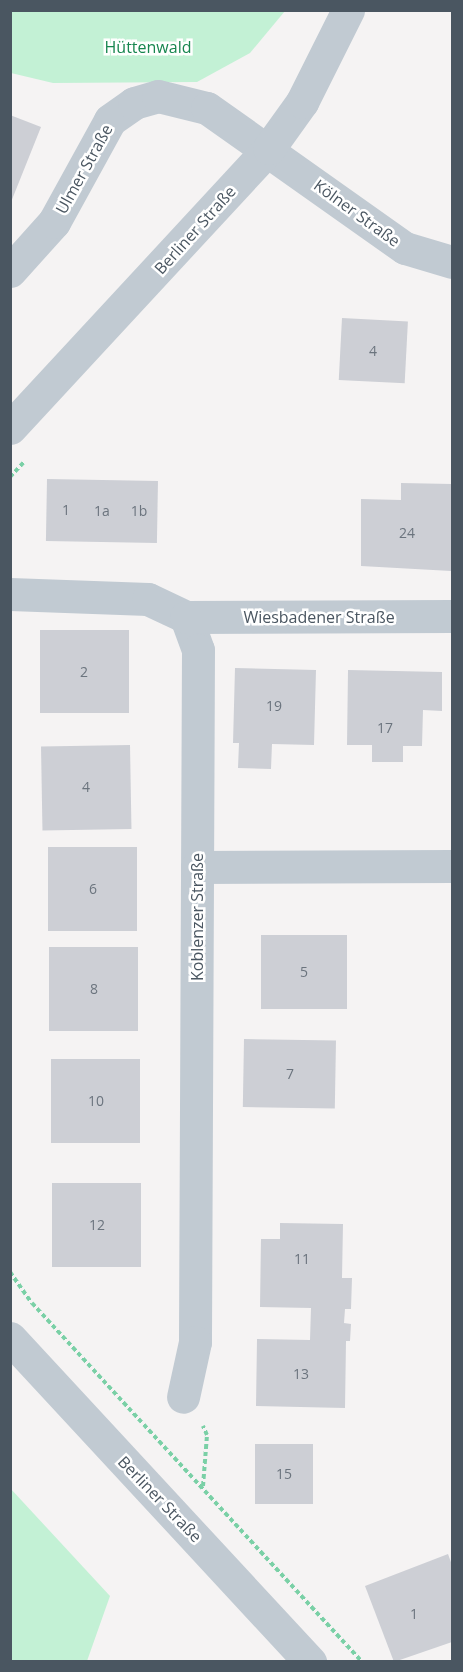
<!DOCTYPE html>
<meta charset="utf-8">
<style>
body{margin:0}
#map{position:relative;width:463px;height:1672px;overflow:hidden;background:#f5f3f3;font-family:"Open Sans",sans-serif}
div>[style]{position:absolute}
.green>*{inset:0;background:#c3f1d5}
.building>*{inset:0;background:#cdcfd5;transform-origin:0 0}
.path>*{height:4px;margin-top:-2px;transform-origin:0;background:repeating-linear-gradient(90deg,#7ad0a6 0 4.5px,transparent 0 7.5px)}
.minor>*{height:33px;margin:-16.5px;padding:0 16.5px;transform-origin:16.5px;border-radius:16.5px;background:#c1cad2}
span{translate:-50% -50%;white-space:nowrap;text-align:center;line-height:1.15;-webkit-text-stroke:5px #fff;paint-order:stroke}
.number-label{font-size:14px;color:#6b747e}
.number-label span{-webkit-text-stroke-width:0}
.park-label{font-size:16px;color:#17864f}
.street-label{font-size:16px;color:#4a5661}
.frame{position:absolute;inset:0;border:12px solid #4a5661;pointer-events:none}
</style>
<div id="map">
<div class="green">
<i style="clip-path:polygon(11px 11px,285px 11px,250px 53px,197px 82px,53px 83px,11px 73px)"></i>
<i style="clip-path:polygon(10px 1488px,110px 1596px,87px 1661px,11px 1661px)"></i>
</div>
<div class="building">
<i style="clip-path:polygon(10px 115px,41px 127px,11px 202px,10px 202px)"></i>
<i style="left:342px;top:318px;width:66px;height:62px;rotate:3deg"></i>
<i style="left:47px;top:479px;width:111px;height:62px;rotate:1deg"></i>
<i style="clip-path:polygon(401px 483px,452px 484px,451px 571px,361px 566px,361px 499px,401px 500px)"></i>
<i style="left:129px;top:630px;width:83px;height:89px;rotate:90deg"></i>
<i style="clip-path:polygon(235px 668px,316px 670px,314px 745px,272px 744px,271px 769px,238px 768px,239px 743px,233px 743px)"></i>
<i style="clip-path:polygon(348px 670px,442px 672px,442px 711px,423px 710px,422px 746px,403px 746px,403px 762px,372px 762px,372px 745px,347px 745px)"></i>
<i style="left:130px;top:745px;width:84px;height:89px;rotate:89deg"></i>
<i style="left:48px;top:847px;width:89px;height:84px"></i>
<i style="left:347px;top:935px;width:74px;height:86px;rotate:90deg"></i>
<i style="left:138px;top:947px;width:84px;height:89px;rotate:90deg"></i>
<i style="left:244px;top:1039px;width:92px;height:68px;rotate:1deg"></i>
<i style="left:140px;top:1059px;width:84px;height:89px;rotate:90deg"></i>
<i style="left:141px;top:1183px;width:84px;height:89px;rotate:90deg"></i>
<i style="clip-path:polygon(280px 1223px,343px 1224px,342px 1278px,352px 1278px,351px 1309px,345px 1309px,344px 1323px,351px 1324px,350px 1341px,346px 1341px,345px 1408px,256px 1406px,257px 1339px,310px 1340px,311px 1308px,260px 1307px,261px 1239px,280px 1239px)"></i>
<i style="left:255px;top:1444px;width:58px;height:60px"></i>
<i style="clip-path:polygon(448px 1554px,452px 1565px,452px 1642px,394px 1662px,365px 1586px)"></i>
</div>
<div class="path">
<i style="left:10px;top:477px;width:21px;rotate:-47deg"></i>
<i style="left:10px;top:1272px;width:38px;rotate:55deg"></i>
<i style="left:32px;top:1303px;width:488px;rotate:47.4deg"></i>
<i style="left:203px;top:1486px;width:51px;rotate:-85.5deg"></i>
<i style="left:207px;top:1435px;width:10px;rotate:-114deg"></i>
</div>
<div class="minor">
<i style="left:10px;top:271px;width:66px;rotate:-48.1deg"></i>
<i style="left:54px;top:222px;width:116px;rotate:-61.2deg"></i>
<i style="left:110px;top:120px;width:29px;rotate:-35deg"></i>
<i style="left:134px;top:103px;width:25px;rotate:-16deg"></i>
<i style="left:158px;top:96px;width:50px;rotate:13.8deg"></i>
<i style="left:207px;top:108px;width:242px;rotate:35.3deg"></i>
<i style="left:405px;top:248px;width:49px;rotate:16.6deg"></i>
<i style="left:10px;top:428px;width:381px;rotate:-47.2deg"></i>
<i style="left:269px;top:148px;width:57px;rotate:-54.3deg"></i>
<i style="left:302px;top:102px;width:103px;rotate:-63.4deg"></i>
<i style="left:10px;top:594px;width:138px;rotate:2.1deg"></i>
<i style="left:148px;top:599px;width:42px;rotate:25.3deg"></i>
<i style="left:186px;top:617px;width:35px;rotate:70deg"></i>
<i style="left:198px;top:650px;width:692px;rotate:90.25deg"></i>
<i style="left:195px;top:1342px;width:56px;rotate:102.3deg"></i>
<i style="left:186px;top:617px;width:266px;rotate:-0.2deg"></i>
<i style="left:197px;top:867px;width:255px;rotate:-0.2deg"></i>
<i style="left:10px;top:1338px;width:442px;rotate:47.2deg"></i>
</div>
<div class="number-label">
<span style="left:373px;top:351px">4</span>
<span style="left:66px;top:510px">1</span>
<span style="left:102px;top:511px">1a</span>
<span style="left:139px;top:511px">1b</span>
<span style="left:407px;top:533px">24</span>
<span style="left:84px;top:672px">2</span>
<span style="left:274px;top:706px">19</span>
<span style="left:385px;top:728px">17</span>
<span style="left:86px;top:787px">4</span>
<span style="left:93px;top:889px">6</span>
<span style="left:304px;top:972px">5</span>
<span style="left:94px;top:989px">8</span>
<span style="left:290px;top:1074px">7</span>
<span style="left:96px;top:1101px">10</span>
<span style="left:97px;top:1225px">12</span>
<span style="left:302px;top:1259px">11</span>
<span style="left:301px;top:1374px">13</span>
<span style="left:284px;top:1474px">15</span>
<span style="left:414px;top:1614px">1</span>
</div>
<div class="park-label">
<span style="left:148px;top:47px">Hüttenwald</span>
</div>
<div class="street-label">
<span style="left:84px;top:169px;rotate:-61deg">Ulmer Straße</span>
<span style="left:357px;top:213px;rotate:36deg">Kölner Straße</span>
<span style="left:195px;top:230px;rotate:-48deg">Berliner Straße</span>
<span style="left:319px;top:617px">Wiesbadener Straße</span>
<span style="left:197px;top:917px;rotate:-90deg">Koblenzer Straße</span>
<span style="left:160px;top:1499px;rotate:46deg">Berliner Straße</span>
</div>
<div class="frame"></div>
</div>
